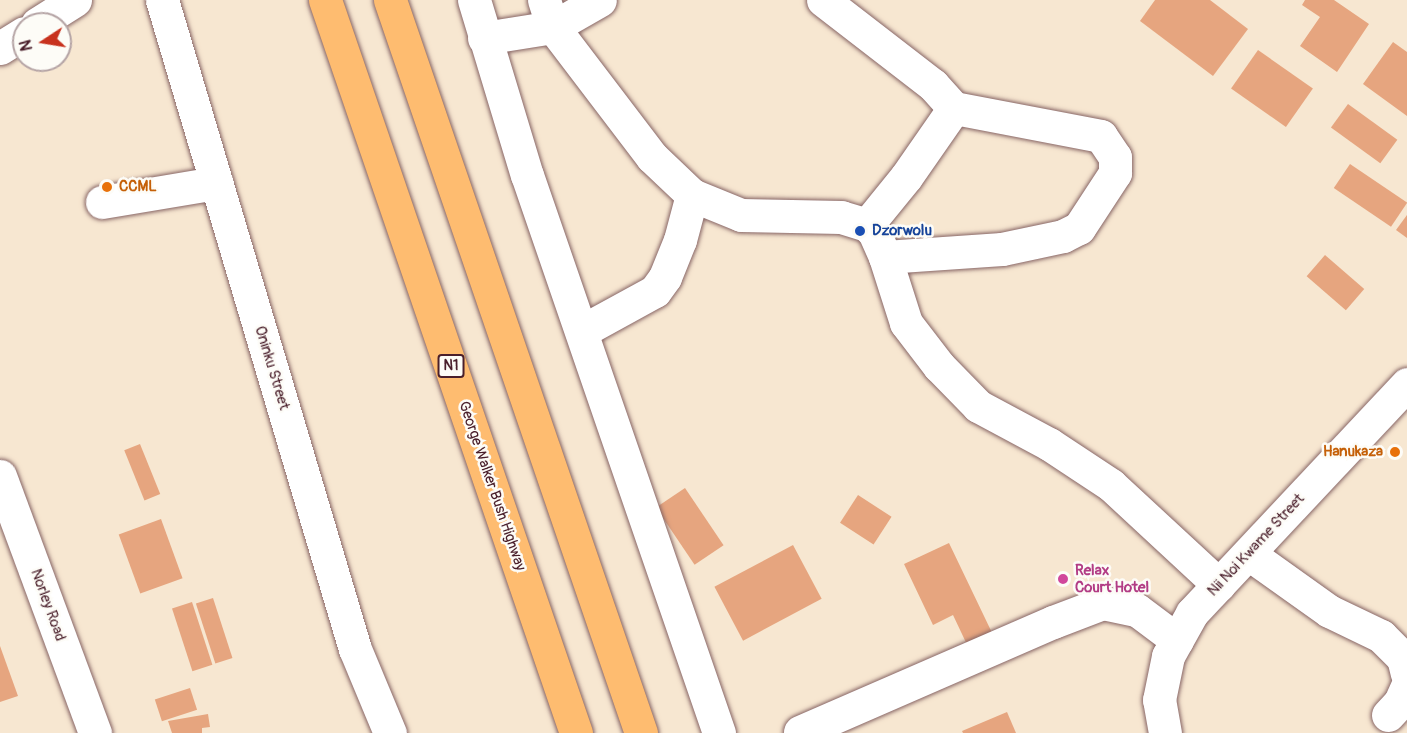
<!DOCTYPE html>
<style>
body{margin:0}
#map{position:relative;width:1407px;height:733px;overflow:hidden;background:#f7e7d1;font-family:Pangolin,sans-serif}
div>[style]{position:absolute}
.building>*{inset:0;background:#e6a57f;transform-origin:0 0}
.roads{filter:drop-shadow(0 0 2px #876565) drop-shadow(0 0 2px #876565)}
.minor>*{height:33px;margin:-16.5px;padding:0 16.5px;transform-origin:16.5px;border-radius:16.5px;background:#fff}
.highway>*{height:33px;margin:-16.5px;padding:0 16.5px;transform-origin:16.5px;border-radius:16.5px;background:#febc70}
.dots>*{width:16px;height:16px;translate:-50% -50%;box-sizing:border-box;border:3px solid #fdfcf7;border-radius:50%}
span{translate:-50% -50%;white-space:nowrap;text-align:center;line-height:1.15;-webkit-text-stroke:5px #fdfcf7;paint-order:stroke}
.shield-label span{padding:2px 4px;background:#fdfcf7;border:2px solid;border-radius:4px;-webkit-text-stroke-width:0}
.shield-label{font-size:14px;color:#4a1f2b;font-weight:700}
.food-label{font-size:15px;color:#c56008;font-weight:700}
.left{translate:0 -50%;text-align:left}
.right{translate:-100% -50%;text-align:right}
.transit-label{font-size:15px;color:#164399;font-weight:700}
.street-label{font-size:15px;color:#4a1f2b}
.hotel-label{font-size:15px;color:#b23c85;font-weight:700}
.north{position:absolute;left:12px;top:12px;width:60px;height:60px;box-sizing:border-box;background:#fdfcf7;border:2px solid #b5a4a5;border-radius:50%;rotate:258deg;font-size:16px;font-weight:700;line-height:24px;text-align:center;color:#4a1f2b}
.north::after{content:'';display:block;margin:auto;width:21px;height:27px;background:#c8321e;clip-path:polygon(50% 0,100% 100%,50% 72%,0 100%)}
</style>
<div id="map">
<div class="building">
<i style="clip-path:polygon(1155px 0,1210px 0,1248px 29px,1213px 76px,1140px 21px)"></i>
<i style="clip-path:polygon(1305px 0,1334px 0,1369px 24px,1337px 72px,1300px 46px,1320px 17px,1302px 5px)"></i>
<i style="clip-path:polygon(1393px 42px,1407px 52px,1407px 116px,1363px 84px)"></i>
<i style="left:1258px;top:50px;width:67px;height:47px;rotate:35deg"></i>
<i style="left:1348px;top:104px;width:61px;height:29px;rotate:36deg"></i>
<i style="left:1350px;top:164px;width:69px;height:29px;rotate:34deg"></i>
<i style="clip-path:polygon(1407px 215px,1407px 238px,1396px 230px)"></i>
<i style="left:1325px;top:255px;width:52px;height:28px;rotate:41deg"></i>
<i style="left:140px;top:444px;width:54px;height:17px;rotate:68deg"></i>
<i style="left:685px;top:488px;width:69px;height:35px;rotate:56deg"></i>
<i style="left:858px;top:495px;width:40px;height:33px;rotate:33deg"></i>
<i style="left:161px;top:519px;width:63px;height:45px;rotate:70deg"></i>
<i style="clip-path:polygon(949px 543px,995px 639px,970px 651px,953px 615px,933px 625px,904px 564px)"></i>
<i style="left:793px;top:545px;width:61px;height:89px;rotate:62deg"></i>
<i style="left:213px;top:598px;width:63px;height:18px;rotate:72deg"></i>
<i style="left:192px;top:602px;width:66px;height:21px;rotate:72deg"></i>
<i style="clip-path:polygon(0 646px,18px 696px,0 702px)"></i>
<i style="left:190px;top:688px;width:23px;height:37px;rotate:72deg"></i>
<i style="clip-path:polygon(1007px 712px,1016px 733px,963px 733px,962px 731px)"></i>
<i style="clip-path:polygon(208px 714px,210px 727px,202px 728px,202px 733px,172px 733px,168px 721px)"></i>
</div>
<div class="roads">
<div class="minor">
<i style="left:162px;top:0;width:677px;rotate:73.44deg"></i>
<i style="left:355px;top:649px;width:91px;rotate:67.4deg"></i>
<i style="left:474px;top:0;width:183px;rotate:73.2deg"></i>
<i style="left:527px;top:175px;width:590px;rotate:71.01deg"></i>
<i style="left:544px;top:0;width:28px;rotate:72deg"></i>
<i style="left:553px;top:27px;width:54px;rotate:-29.9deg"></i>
<i style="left:823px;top:0;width:139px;rotate:37.7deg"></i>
<i style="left:933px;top:85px;width:31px;rotate:48deg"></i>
<i style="left:954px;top:108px;width:84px;rotate:124.8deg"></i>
<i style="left:906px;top:177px;width:62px;rotate:129.1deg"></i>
<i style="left:37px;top:24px;width:45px;rotate:-32.3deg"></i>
<i style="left:484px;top:38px;width:70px;rotate:-9.1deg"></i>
<i style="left:553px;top:27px;width:163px;rotate:52.7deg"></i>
<i style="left:652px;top:157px;width:55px;rotate:43.5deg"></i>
<i style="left:692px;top:195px;width:53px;rotate:22.2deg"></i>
<i style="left:741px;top:215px;width:100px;rotate:1.1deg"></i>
<i style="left:841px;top:217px;width:27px;rotate:17deg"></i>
<i style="left:867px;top:225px;width:10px;rotate:45deg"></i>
<i style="left:874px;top:232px;width:27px;rotate:66deg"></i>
<i style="left:885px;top:257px;width:69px;rotate:72.3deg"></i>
<i style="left:906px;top:323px;width:54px;rotate:52.5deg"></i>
<i style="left:939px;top:366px;width:56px;rotate:45.7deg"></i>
<i style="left:978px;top:406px;width:81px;rotate:28.2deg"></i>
<i style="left:1049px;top:444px;width:74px;rotate:33.5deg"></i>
<i style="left:1111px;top:485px;width:147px;rotate:42.8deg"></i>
<i style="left:0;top:48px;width:28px;rotate:-32deg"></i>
<i style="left:102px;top:202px;width:116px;rotate:-9.5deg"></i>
<i style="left:885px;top:257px;width:117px;rotate:-3.9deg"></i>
<i style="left:1002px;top:249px;width:62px;rotate:-12deg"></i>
<i style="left:1063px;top:236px;width:18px;rotate:-27deg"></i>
<i style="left:1079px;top:228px;width:66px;rotate:-56.8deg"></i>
<i style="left:1115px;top:173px;width:16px;rotate:-90deg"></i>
<i style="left:1115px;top:157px;width:25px;rotate:-124deg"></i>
<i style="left:1101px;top:136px;width:150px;rotate:-169.2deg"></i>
<i style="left:582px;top:331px;width:83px;rotate:-28.7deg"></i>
<i style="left:655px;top:291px;width:17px;rotate:-54deg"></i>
<i style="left:665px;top:277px;width:40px;rotate:-68deg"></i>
<i style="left:680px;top:240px;width:47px;rotate:-75.1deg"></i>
<i style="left:0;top:476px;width:274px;rotate:69.7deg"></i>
<i style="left:1249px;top:554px;width:98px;rotate:35.5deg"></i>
<i style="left:1329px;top:611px;width:58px;rotate:25.7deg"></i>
<i style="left:1381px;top:636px;width:31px;rotate:45deg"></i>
<i style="left:1403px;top:658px;width:16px;rotate:76deg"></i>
<i style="left:1388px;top:715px;width:18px;rotate:-47deg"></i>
<i style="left:1400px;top:702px;width:17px;rotate:-66deg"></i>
<i style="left:800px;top:732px;width:276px;rotate:-23.5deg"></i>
<i style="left:1053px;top:622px;width:53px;rotate:-20.8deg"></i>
<i style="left:1103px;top:603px;width:35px;rotate:12deg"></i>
<i style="left:1137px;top:610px;width:50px;rotate:36.9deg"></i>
<i style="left:1165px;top:733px;width:34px;rotate:-100deg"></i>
<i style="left:1159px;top:700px;width:45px;rotate:-78.4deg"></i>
<i style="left:1168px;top:656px;width:49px;rotate:-60.8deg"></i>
<i style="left:1192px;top:613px;width:314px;rotate:-46.8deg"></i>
</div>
<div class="highway">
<i style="left:325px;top:0;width:775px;rotate:71.1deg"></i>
<i style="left:390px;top:0;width:775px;rotate:71.1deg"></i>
</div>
</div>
<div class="dots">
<i style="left:107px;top:187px;background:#e8710a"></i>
<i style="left:860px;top:231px;background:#1a4fb4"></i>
<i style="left:1395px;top:452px;background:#e8710a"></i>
<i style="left:1063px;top:579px;background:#d1479c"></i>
</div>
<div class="shield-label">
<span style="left:451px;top:366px">N1</span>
</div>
<div class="food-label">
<span class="left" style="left:119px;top:187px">CCML</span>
<span class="right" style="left:1383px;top:452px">Hanukaza</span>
</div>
<div class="transit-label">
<span class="left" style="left:872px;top:231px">Dzorwolu</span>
</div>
<div class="street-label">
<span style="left:272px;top:368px;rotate:73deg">Oninku Street</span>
<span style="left:492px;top:486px;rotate:71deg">George Walker Bush Highway</span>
<span style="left:1256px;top:545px;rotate:-47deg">Nii Noi Kwame Street</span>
<span style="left:48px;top:605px;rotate:70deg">Norley Road</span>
</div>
<div class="hotel-label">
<span class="left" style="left:1075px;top:579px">Relax<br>Court Hotel</span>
</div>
<div class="north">N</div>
</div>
